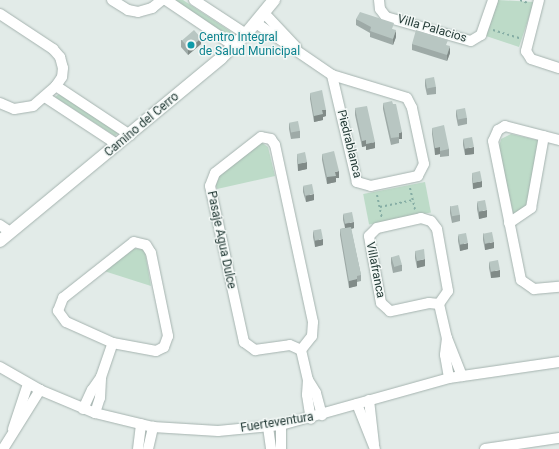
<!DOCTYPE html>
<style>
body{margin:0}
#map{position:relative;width:559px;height:449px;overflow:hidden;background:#e2ebe8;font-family:Roboto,sans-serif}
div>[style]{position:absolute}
.green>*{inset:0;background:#bddbc8;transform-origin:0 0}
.path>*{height:2px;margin-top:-1px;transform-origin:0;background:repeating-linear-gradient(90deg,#85ada4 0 2px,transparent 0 5px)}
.roads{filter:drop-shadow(0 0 1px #a5b3af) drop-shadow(0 0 1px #a5b3af)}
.street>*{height:10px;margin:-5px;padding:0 5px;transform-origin:5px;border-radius:5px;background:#fff}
.secondary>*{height:12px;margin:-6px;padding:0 6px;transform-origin:6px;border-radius:6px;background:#fff}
.wall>*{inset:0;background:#9eaaa7}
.shaded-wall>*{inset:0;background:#818b88}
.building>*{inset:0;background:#b8c6c2;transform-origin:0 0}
.dots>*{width:11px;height:11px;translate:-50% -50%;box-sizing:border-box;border:2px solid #f3f8f6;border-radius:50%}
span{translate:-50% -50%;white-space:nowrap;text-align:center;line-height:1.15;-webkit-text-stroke:3px #f3f8f6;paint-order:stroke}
.street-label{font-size:12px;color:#243b37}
.culture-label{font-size:12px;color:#0d838f}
.left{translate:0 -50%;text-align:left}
</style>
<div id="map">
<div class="green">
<i style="clip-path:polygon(175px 0,183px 0,236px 35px,232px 38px)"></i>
<i style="clip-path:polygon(498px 0,534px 2px,519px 47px,486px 36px)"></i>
<i style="clip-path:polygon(59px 94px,118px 133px,115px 136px,55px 97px)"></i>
<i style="clip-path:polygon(511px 134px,541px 141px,532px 207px,514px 216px,498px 151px,501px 139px)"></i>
<i style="clip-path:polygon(261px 142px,268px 147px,275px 176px,217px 189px,215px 182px,218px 177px)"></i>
<i style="left:425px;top:182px;width:31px;height:63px;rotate:79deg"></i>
<i style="clip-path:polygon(141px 248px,145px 252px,151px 286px,104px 271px,133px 249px)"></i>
</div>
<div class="path">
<i style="left:520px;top:0;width:9px;rotate:21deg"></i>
<i style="left:493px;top:30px;width:28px;rotate:17deg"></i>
<i style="left:410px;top:188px;width:22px;rotate:77deg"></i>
<i style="left:377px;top:195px;width:24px;rotate:78deg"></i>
<i style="left:380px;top:207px;width:34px;rotate:-12deg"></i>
</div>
<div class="roads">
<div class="street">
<i style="left:112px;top:0;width:19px;rotate:32deg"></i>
<i style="left:128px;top:10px;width:10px;rotate:11deg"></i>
<i style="left:138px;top:12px;width:15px;rotate:-16deg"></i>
<i style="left:152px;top:8px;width:13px;rotate:-39deg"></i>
<i style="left:166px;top:0;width:82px;rotate:34.1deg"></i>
<i style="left:194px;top:0;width:62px;rotate:33.2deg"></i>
<i style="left:379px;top:0;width:9px;rotate:84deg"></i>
<i style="left:380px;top:9px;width:10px;rotate:53deg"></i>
<i style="left:386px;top:17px;width:88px;rotate:15.8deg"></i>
<i style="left:471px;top:41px;width:12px;rotate:-31deg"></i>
<i style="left:481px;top:35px;width:37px;rotate:-71deg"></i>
<i style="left:539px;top:0;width:53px;rotate:104.3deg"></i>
<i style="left:526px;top:51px;width:9px;rotate:58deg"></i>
<i style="left:531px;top:59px;width:29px;rotate:18deg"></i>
<i style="left:264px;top:13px;width:47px;rotate:46.7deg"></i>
<i style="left:0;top:14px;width:64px;rotate:33.4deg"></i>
<i style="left:53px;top:49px;width:11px;rotate:49deg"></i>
<i style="left:60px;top:57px;width:11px;rotate:75deg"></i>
<i style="left:63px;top:68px;width:9px;rotate:96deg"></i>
<i style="left:62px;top:77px;width:11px;rotate:124deg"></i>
<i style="left:56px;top:86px;width:30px;rotate:139deg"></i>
<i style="left:33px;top:106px;width:19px;rotate:171deg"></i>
<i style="left:14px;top:109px;width:15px;rotate:-157deg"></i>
<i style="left:256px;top:23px;width:92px;rotate:34.4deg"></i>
<i style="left:332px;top:75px;width:78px;rotate:17deg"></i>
<i style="left:407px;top:98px;width:11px;rotate:63deg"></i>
<i style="left:412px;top:108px;width:57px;rotate:77.9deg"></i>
<i style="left:424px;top:164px;width:13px;rotate:117deg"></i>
<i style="left:418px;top:176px;width:48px;rotate:168deg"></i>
<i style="left:371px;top:186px;width:15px;rotate:-164deg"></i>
<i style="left:357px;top:182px;width:110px;rotate:-103.2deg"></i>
<i style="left:56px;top:86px;width:89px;rotate:33.5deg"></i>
<i style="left:45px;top:97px;width:87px;rotate:33.3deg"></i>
<i style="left:559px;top:140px;width:56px;rotate:-165.5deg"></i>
<i style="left:505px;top:126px;width:8px;rotate:150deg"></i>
<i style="left:498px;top:130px;width:12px;rotate:114deg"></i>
<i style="left:493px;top:141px;width:142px;rotate:78.6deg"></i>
<i style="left:521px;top:280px;width:16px;rotate:35deg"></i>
<i style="left:534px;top:289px;width:25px;rotate:-5deg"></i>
<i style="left:421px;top:218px;width:10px;rotate:17deg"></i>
<i style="left:431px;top:221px;width:10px;rotate:53deg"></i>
<i style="left:437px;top:229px;width:63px;rotate:79.9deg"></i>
<i style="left:448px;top:291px;width:16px;rotate:125deg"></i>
<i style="left:439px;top:304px;width:10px;rotate:-174deg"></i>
<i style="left:429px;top:303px;width:40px;rotate:168deg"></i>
<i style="left:390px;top:311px;width:12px;rotate:-138deg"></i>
<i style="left:381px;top:303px;width:68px;rotate:-100.2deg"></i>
<i style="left:369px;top:236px;width:11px;rotate:-45deg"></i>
<i style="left:377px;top:228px;width:45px;rotate:-12.8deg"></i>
<i style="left:509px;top:223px;width:27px;rotate:-34deg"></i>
<i style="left:531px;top:208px;width:73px;rotate:-79.8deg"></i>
<i style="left:0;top:225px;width:12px;rotate:35deg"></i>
<i style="left:134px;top:242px;width:12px;rotate:14deg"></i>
<i style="left:146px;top:245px;width:9px;rotate:58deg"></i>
<i style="left:151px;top:253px;width:85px;rotate:78.4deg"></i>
<i style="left:168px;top:336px;width:12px;rotate:110deg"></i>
<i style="left:164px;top:347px;width:9px;rotate:153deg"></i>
<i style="left:156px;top:351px;width:44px;rotate:-169.5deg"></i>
<i style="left:113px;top:343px;width:51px;rotate:-155.9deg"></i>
<i style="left:66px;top:322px;width:14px;rotate:-126deg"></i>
<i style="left:58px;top:311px;width:14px;rotate:-69deg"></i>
<i style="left:63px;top:298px;width:90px;rotate:-38.3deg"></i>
<i style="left:439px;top:304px;width:35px;rotate:77deg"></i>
<i style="left:447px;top:338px;width:41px;rotate:68.5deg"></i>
<i style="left:447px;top:338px;width:17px;rotate:97deg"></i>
<i style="left:445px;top:355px;width:23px;rotate:80deg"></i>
<i style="left:301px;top:350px;width:18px;rotate:-52deg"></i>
<i style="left:312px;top:336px;width:14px;rotate:-86deg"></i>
<i style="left:313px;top:322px;width:181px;rotate:-102.1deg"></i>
<i style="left:275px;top:145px;width:7px;rotate:-124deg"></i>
<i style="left:271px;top:139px;width:10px;rotate:-169deg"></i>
<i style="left:261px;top:137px;width:58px;rotate:142deg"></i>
<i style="left:215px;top:173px;width:14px;rotate:111deg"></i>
<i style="left:210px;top:186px;width:160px;rotate:77.7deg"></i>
<i style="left:244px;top:342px;width:14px;rotate:36deg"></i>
<i style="left:255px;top:350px;width:35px;rotate:-8deg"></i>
<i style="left:290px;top:345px;width:12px;rotate:24deg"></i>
<i style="left:301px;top:350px;width:31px;rotate:77deg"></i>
<i style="left:308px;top:380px;width:15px;rotate:94deg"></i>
<i style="left:307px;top:395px;width:24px;rotate:81deg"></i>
<i style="left:0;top:367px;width:46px;rotate:29.9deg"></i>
<i style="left:40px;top:390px;width:60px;rotate:22.7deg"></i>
<i style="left:95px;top:413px;width:60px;rotate:13.6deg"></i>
<i style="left:153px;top:427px;width:65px;rotate:3.5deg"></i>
<i style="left:218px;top:431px;width:63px;rotate:-5.4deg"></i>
<i style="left:281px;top:425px;width:174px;rotate:-15.6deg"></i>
<i style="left:449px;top:378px;width:111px;rotate:-8.3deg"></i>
<i style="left:308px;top:380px;width:15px;rotate:58deg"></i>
<i style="left:316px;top:393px;width:23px;rotate:75deg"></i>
<i style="left:369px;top:400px;width:44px;rotate:83.5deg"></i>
<i style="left:357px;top:404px;width:48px;rotate:68.2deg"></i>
<i style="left:83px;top:409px;width:21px;rotate:-65deg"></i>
<i style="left:92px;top:390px;width:16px;rotate:-55deg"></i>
<i style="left:95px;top:413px;width:16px;rotate:-72deg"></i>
<i style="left:100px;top:398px;width:21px;rotate:-87deg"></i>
<i style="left:101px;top:377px;width:36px;rotate:-71deg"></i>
<i style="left:281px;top:425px;width:24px;rotate:90deg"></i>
<i style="left:268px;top:427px;width:22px;rotate:82deg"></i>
<i style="left:13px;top:429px;width:47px;rotate:-71.6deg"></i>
<i style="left:3px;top:449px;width:70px;rotate:-57.9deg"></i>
<i style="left:138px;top:449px;width:25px;rotate:-83deg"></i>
<i style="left:148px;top:449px;width:23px;rotate:-77deg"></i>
<i style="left:485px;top:449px;width:75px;rotate:-8.5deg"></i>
</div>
<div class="secondary">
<i style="left:0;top:241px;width:287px;rotate:-39.6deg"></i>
<i style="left:221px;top:58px;width:35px;rotate:-44deg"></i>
<i style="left:246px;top:34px;width:44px;rotate:-50.5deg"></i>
</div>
</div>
<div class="wall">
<i style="clip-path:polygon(356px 19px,394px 30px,396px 37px,393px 45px,370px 37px,370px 33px,356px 25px)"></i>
<i style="clip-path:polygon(181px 40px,201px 44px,188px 55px,181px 47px)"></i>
<i style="clip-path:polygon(412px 44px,448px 46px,450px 53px,447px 61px,412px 50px)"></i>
<i style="clip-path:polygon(425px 79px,436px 87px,436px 94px,427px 95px,425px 86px)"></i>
<i style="clip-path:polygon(310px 93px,326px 116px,323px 117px,323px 120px,314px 122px,310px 99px)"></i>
<i style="clip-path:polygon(383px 103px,402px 139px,399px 139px,399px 143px,391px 145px,383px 109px)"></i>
<i style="clip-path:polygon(355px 108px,375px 148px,366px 150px,366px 146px,362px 147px,355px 115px)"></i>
<i style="clip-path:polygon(456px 110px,467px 118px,467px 124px,458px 126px,456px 116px)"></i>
<i style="clip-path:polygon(289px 123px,300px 131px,300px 138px,291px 139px,289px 129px)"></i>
<i style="clip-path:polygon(432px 128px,449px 149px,449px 156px,440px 157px,440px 154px,435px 155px,432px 134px)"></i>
<i style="clip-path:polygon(463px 139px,474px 154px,465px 155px,463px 145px)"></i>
<i style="clip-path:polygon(297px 154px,307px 169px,298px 171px,297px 160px)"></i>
<i style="clip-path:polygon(322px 154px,339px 178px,336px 178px,336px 182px,327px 184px,322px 160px)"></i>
<i style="clip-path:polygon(472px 173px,482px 187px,473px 189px,472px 179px)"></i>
<i style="clip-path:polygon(303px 186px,314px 200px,306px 202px,303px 192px)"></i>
<i style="clip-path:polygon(477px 202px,487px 217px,479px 219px,477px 209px)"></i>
<i style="clip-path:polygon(450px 206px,460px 215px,460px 221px,452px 223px,450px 213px)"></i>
<i style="clip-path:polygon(343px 214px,354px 228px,351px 229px,361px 275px,361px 281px,357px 282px,357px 286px,349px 288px,340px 235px,340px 229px,345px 228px,343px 220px)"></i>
<i style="clip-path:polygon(313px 231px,323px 245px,315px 247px,313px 237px)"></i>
<i style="clip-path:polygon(483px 233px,494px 248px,485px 250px,483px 240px)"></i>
<i style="clip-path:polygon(458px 235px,468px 249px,460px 251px,458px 241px)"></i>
<i style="clip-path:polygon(415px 251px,425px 266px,417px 268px,415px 258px)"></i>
<i style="clip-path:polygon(391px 257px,402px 265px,402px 271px,393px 273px,391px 263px)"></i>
<i style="clip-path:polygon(489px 262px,500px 277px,491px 278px,489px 268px)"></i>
</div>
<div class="shaded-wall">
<i style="clip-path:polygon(396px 30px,396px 37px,393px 45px,393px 39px)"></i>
<i style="clip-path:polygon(201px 38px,201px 44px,188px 55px,188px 48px)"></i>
<i style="clip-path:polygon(450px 46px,450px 53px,447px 61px,447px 55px)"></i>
<i style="clip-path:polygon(322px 110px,326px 110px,326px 116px,323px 117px,323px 120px,314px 122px,314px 116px)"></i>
<i style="clip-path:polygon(402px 132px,402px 139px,399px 139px,399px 133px)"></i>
<i style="clip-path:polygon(366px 140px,366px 146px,362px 147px,362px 141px)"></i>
<i style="clip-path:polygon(375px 142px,375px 148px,366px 150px,366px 144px)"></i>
<i style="clip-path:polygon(440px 147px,440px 154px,435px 155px,435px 148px)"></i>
<i style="clip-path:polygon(474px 147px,474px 154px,465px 155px,465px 149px)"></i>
<i style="clip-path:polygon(307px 162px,307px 169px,298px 171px,298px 164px)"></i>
<i style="clip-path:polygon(339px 171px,339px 178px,336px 178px,336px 182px,327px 184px,327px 177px,335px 172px)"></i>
<i style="clip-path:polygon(482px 181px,482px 187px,473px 189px,473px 183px)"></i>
<i style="clip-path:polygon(314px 194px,314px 200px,306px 202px,306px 196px)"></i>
<i style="clip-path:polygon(487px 210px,487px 217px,479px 219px,479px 212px)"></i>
<i style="clip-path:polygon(354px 222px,354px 228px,345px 230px,345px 224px)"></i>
<i style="clip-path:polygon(323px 239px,323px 245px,315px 247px,315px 241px)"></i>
<i style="clip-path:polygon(494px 242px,494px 248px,485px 250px,485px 244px)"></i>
<i style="clip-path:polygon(468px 243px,468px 249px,460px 251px,460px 245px)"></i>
<i style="clip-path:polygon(425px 259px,425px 266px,417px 268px,417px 261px)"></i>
<i style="clip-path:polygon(500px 270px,500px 277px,491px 278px,491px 272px)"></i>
<i style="clip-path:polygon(357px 279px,357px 286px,349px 288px,349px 281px)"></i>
</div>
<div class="building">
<i style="clip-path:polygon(360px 12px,394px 23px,392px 29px,396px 30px,393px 39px,370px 31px,371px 27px,356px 19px)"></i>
<i style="left:194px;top:30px;width:11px;height:16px;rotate:49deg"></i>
<i style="clip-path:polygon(416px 30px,448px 40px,446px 45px,450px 46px,447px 55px,412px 44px)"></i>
<i style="left:434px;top:77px;width:10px;height:9px;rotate:79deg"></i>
<i style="clip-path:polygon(322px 90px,326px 110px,322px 110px,323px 114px,314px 116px,310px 93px)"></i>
<i style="clip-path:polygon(392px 101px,393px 104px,396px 104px,402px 132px,399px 133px,399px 137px,391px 138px,383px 103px)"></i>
<i style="clip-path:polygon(367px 106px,375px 142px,366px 144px,366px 140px,362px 141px,355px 108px)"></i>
<i style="left:465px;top:108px;width:10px;height:9px;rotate:79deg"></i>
<i style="left:298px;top:121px;width:10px;height:9px;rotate:79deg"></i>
<i style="clip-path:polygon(444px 125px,449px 149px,440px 151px,440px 147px,435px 148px,432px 128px)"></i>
<i style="left:472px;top:137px;width:10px;height:9px;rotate:79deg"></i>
<i style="clip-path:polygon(334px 151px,339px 171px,335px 172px,336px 176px,327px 177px,322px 154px)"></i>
<i style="clip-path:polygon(305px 152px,307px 162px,298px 164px,297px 154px)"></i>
<i style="clip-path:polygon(480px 171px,482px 181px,473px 183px,472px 173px)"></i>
<i style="left:312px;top:184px;width:10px;height:9px;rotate:79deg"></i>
<i style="left:485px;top:200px;width:10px;height:8px;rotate:79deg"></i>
<i style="left:458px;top:205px;width:10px;height:8px;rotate:79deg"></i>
<i style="left:352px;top:212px;width:10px;height:9px;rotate:79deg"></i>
<i style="clip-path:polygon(351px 227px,361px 275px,357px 276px,357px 279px,349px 281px,340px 229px)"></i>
<i style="left:321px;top:229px;width:10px;height:8px;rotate:79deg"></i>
<i style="left:492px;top:232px;width:10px;height:9px;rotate:79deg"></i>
<i style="left:466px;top:233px;width:10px;height:8px;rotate:79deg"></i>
<i style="clip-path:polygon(424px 249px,425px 259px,417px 261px,415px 251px)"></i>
<i style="left:399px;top:255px;width:10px;height:8px;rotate:73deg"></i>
<i style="left:498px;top:260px;width:10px;height:9px;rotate:79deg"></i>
</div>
<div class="dots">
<i style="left:191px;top:45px;background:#0f9aa8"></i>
</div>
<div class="street-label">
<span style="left:432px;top:29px;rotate:16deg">Villa Palacios</span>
<span style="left:142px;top:125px;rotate:-40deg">Camino del Cerro</span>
<span style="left:349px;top:144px;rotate:76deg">Piedrablanca</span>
<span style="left:221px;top:240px;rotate:78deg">Pasaje Agua Dulce</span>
<span style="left:375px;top:270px;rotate:79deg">Villafranca</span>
<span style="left:277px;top:423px;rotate:-9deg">Fuerteventura</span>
</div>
<div class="culture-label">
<span class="left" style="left:199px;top:45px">Centro Integral<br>de Salud Municipal</span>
</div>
</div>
